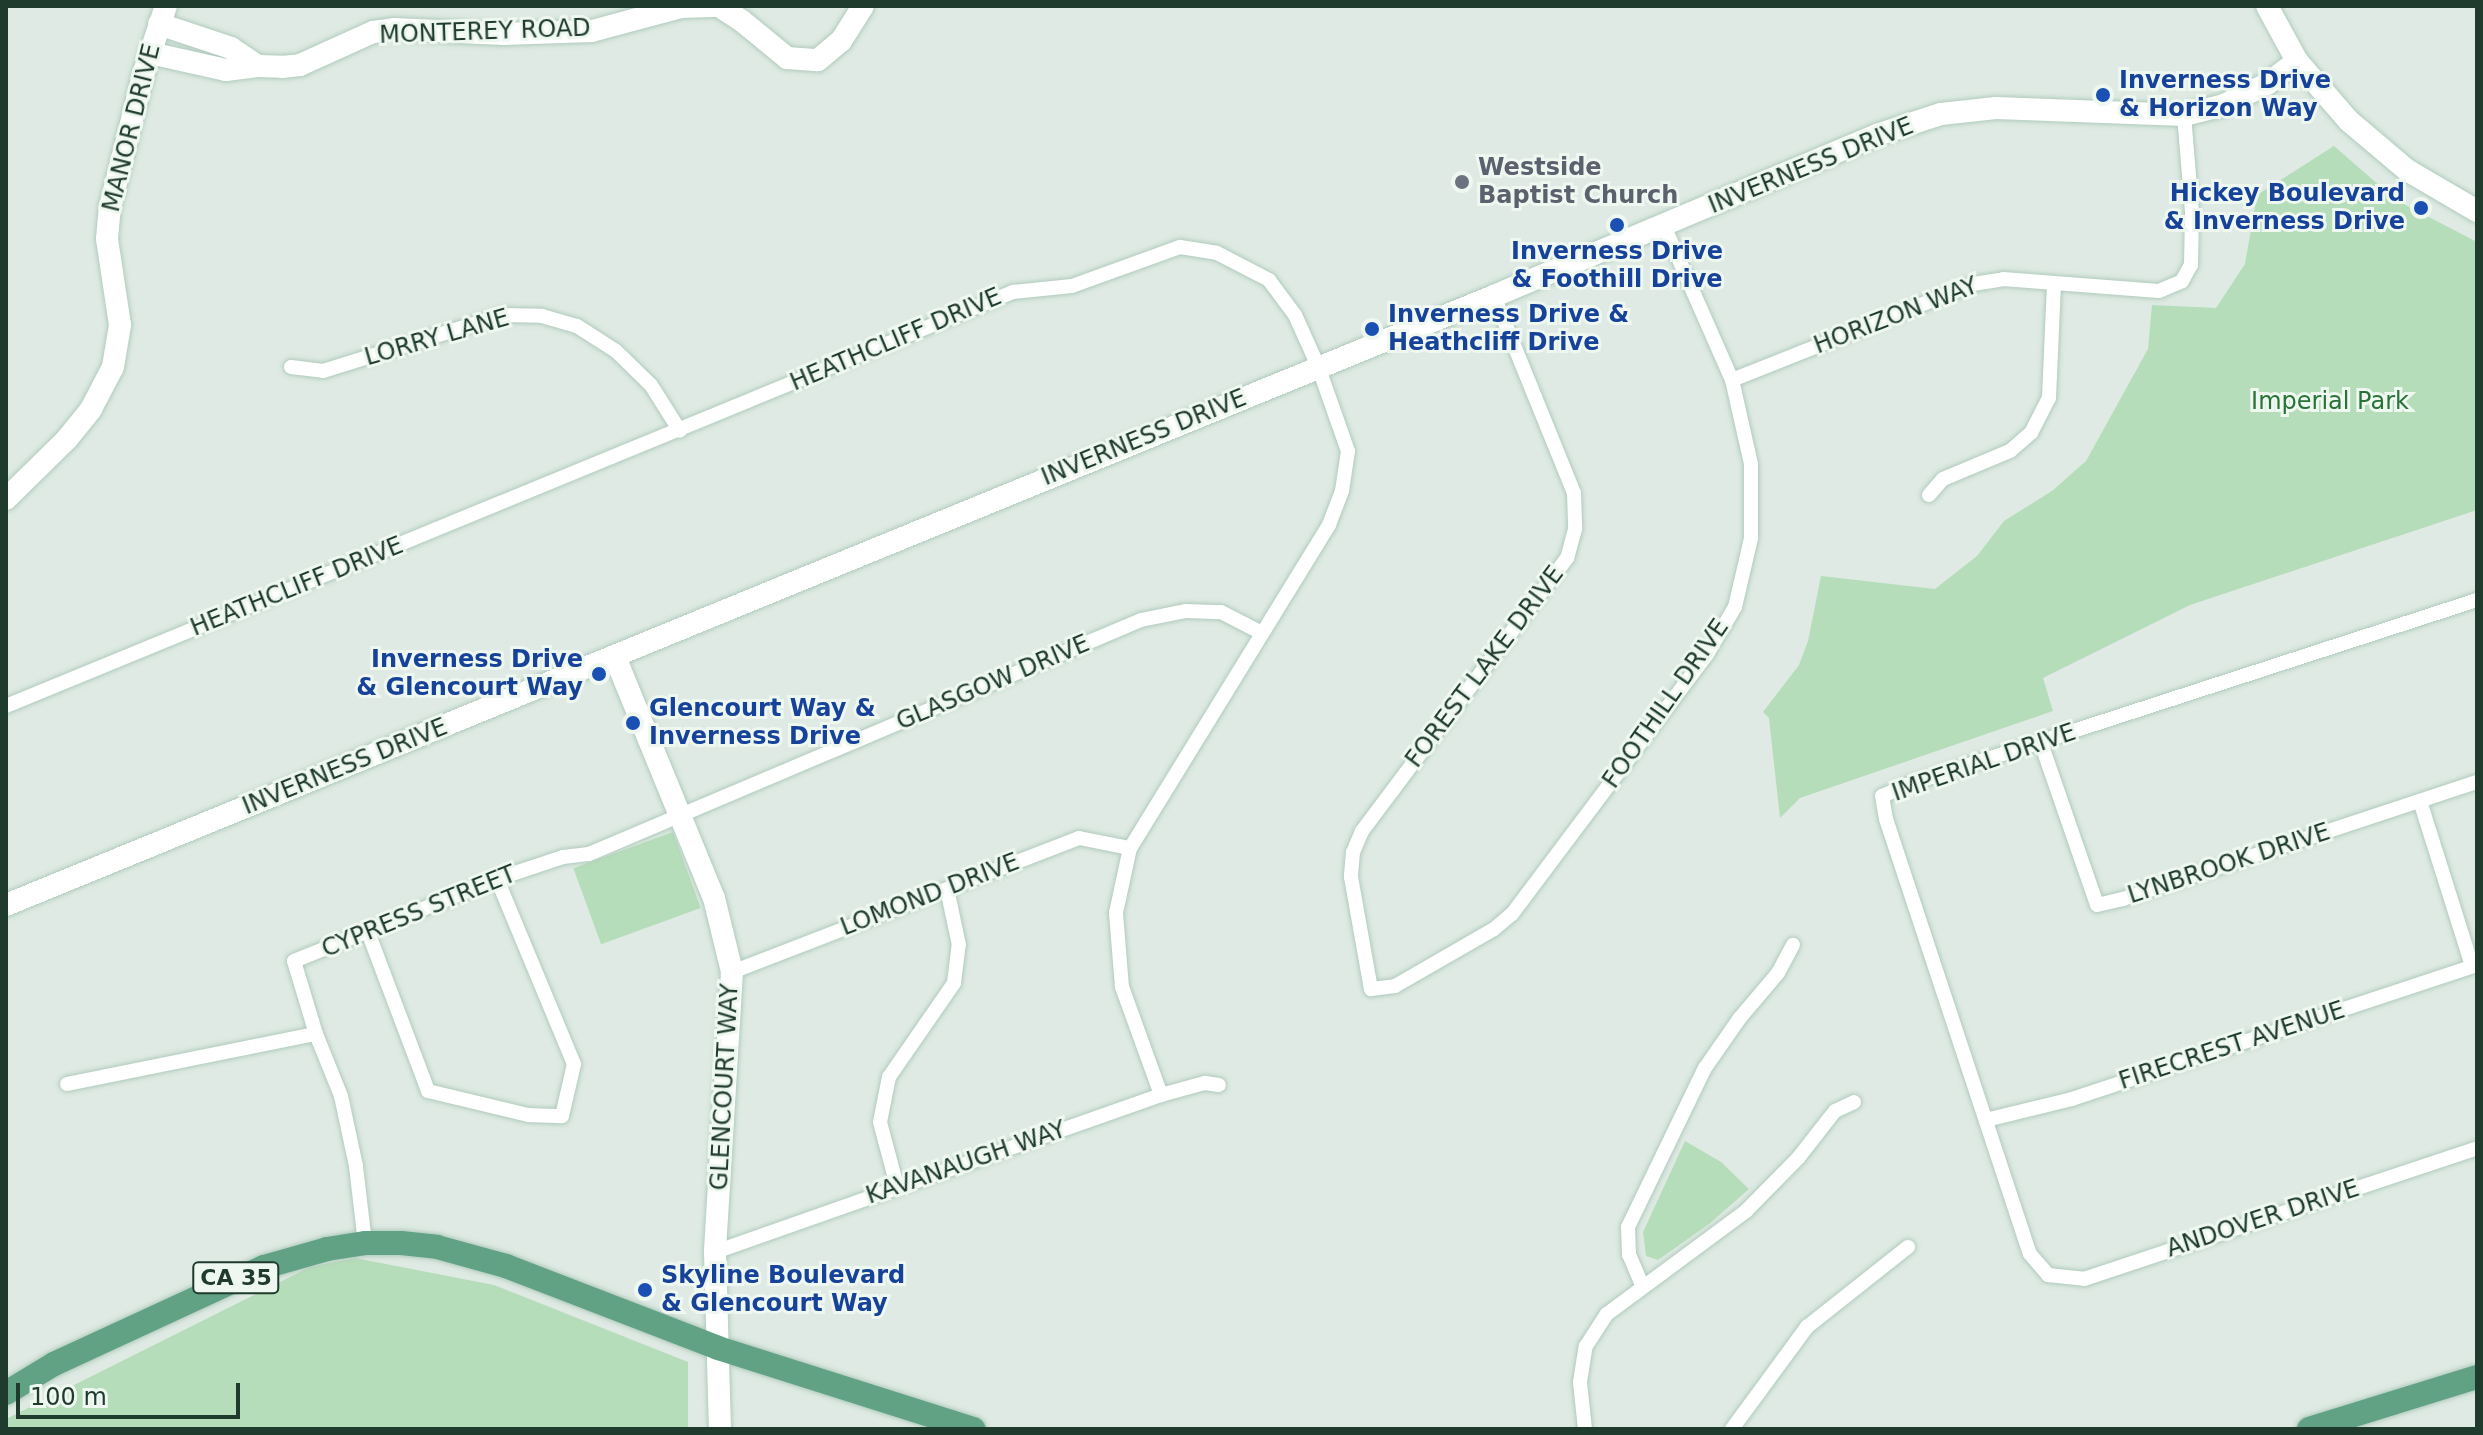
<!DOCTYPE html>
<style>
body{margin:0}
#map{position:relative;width:2483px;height:1435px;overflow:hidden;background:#deeae3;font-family:"DejaVu Sans",sans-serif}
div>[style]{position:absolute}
.green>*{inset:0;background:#b6ddb9;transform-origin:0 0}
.roads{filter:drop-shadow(0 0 2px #b1cbbd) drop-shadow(0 0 2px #b1cbbd)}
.street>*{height:14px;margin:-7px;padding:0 7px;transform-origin:7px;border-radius:7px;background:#fff}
.secondary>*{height:22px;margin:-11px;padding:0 11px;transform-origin:11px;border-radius:11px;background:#fff}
.primary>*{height:24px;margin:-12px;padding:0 12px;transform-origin:12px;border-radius:12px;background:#61a285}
.dots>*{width:22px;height:22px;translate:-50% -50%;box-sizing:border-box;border:4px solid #eff7f1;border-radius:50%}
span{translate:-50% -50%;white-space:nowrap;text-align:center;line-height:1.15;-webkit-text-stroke:6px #eff7f1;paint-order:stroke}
.shield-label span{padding:2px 6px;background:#eff7f1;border:2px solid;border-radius:6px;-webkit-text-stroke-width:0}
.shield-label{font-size:22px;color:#1f3b2e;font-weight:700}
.street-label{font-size:24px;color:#1f3b2e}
.transit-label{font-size:24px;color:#164399;font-weight:700}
.left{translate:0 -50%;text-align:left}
.right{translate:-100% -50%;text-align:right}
.worship-label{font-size:24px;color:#5b616d;font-weight:700}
.park-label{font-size:24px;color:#287337}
.frame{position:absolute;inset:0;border:8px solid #1f3b2e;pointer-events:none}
.scale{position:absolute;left:16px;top:1383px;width:224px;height:36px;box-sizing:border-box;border:4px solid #1f3b2e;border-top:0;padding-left:10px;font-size:24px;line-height:28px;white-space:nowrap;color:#1f3b2e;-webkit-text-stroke:6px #eff7f1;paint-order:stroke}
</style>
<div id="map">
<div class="green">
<i style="clip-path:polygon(2334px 146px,2396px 200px,2477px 242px,2477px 510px,2190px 605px,2043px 678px,2053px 711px,1800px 798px,1780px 818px,1769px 718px,1763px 712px,1799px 665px,1808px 641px,1821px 576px,1935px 589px,1977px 556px,2004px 521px,2052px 491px,2086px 461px,2148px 349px,2152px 305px,2216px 308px,2245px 264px,2257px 195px)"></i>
<i style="left:673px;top:832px;width:81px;height:106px;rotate:70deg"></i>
<i style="clip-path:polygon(1685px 1141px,1721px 1162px,1749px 1189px,1709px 1224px,1658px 1260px,1646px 1256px,1643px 1232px)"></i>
<i style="clip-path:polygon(355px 1258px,494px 1285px,688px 1362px,688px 1429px,6px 1429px,6px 1419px,310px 1267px)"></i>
</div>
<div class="roads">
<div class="street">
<i style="left:1494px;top:296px;width:213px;rotate:67.9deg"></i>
<i style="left:1574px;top:493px;width:36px;rotate:88deg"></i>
<i style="left:1575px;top:529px;width:30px;rotate:105deg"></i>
<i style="left:1567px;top:558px;width:341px;rotate:126.9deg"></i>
<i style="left:1362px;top:831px;width:23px;rotate:113deg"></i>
<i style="left:1353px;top:852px;width:25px;rotate:95deg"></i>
<i style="left:1351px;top:877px;width:114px;rotate:79.9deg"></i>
<i style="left:1371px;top:989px;width:24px;rotate:-7deg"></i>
<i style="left:1395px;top:986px;width:114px;rotate:-29.9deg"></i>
<i style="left:1494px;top:929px;width:23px;rotate:-40deg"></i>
<i style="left:1512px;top:914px;width:323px;rotate:-53.1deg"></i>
<i style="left:1706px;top:656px;width:57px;rotate:-59.4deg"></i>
<i style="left:1735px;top:607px;width:71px;rotate:-76.9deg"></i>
<i style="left:1751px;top:538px;width:74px;rotate:-90deg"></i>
<i style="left:1751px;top:464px;width:86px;rotate:-102.7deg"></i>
<i style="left:1732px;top:380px;width:168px;rotate:-113.8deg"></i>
<i style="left:291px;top:367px;width:32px;rotate:7deg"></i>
<i style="left:323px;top:371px;width:189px;rotate:-17.3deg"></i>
<i style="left:503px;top:315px;width:39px;rotate:1deg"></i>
<i style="left:542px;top:316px;width:36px;rotate:16deg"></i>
<i style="left:577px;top:326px;width:46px;rotate:32.7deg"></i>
<i style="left:616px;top:351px;width:49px;rotate:44.2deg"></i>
<i style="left:651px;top:385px;width:54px;rotate:57.8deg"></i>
<i style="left:1732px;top:380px;width:259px;rotate:-21.7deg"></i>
<i style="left:1973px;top:284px;width:30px;rotate:-9deg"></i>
<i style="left:2003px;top:279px;width:156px;rotate:4.4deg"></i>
<i style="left:2159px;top:291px;width:25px;rotate:-23deg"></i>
<i style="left:2182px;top:281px;width:18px;rotate:-61deg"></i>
<i style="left:2191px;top:265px;width:53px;rotate:-88.9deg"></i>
<i style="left:2192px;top:212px;width:97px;rotate:-94.7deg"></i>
<i style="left:1929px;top:495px;width:21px;rotate:-49deg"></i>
<i style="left:1943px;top:479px;width:73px;rotate:-22.7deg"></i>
<i style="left:2010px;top:451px;width:28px;rotate:-41deg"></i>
<i style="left:2031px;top:433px;width:39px;rotate:-63deg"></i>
<i style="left:2049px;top:398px;width:114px;rotate:-87.5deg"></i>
<i style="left:2477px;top:600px;width:599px;rotate:162.02deg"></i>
<i style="left:1907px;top:785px;width:27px;rotate:156deg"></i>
<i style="left:1882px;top:796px;width:23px;rotate:80deg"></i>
<i style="left:1886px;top:819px;width:458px;rotate:71.7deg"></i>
<i style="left:2030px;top:1254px;width:28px;rotate:49deg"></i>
<i style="left:2048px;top:1275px;width:36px;rotate:6deg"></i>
<i style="left:2084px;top:1279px;width:414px;rotate:-18.4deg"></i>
<i style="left:6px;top:706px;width:1089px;rotate:-22.35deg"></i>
<i style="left:1013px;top:292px;width:59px;rotate:-5.8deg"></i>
<i style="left:1072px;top:286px;width:115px;rotate:-19.9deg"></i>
<i style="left:1180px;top:247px;width:37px;rotate:9deg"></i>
<i style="left:1217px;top:253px;width:59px;rotate:27.4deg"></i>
<i style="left:1269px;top:280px;width:44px;rotate:53.4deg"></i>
<i style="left:1295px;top:315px;width:56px;rotate:65.7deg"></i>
<i style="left:1318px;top:366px;width:90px;rotate:70.6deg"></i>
<i style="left:1348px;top:451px;width:40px;rotate:98.5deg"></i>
<i style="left:1342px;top:491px;width:36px;rotate:111deg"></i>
<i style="left:1329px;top:525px;width:379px;rotate:121.6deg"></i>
<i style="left:1130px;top:848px;width:66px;rotate:102.2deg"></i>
<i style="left:1116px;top:913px;width:74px;rotate:85.4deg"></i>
<i style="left:1122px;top:987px;width:115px;rotate:70.1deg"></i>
<i style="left:2041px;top:743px;width:171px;rotate:70.9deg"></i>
<i style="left:2097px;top:905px;width:27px;rotate:-13deg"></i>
<i style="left:2123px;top:899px;width:373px;rotate:-18.3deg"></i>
<i style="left:2420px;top:801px;width:173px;rotate:72.5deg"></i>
<i style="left:368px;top:932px;width:170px;rotate:69.3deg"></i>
<i style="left:428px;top:1091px;width:103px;rotate:13.5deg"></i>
<i style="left:528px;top:1115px;width:34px;rotate:2deg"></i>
<i style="left:562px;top:1116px;width:53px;rotate:-77deg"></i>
<i style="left:574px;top:1064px;width:200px;rotate:-112.6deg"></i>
<i style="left:732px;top:972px;width:372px;rotate:-21.1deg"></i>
<i style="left:1079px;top:838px;width:52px;rotate:11.1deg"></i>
<i style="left:67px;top:1084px;width:254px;rotate:-11.4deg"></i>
<i style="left:1986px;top:1120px;width:89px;rotate:-13.7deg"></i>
<i style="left:2072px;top:1099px;width:427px;rotate:-18.3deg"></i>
<i style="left:897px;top:1186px;width:66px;rotate:-104.9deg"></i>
<i style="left:880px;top:1122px;width:46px;rotate:-78.7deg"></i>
<i style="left:889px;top:1077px;width:114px;rotate:-55.3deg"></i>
<i style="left:954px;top:983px;width:38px;rotate:-83deg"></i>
<i style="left:959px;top:945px;width:57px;rotate:-102.1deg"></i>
<i style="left:365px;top:1243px;width:78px;rotate:-96.7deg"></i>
<i style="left:356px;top:1166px;width:72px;rotate:-102.1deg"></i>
<i style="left:341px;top:1096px;width:67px;rotate:-112deg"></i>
<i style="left:316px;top:1034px;width:76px;rotate:-106.8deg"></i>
<i style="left:294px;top:961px;width:219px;rotate:-22deg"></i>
<i style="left:497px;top:879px;width:70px;rotate:-18.4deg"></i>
<i style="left:563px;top:857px;width:26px;rotate:-7deg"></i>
<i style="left:589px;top:854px;width:600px;rotate:-22.97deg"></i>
<i style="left:1141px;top:620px;width:46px;rotate:-11.3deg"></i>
<i style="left:1186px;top:611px;width:35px;rotate:2deg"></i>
<i style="left:1221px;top:612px;width:46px;rotate:27.1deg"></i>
<i style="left:715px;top:1252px;width:473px;rotate:-19.4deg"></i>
<i style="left:1161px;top:1095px;width:46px;rotate:-15.3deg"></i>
<i style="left:1205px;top:1083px;width:14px;rotate:8deg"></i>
<i style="left:1642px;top:1285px;width:33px;rotate:-113deg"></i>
<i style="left:1629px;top:1255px;width:28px;rotate:-92deg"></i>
<i style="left:1628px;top:1227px;width:177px;rotate:-64.2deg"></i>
<i style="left:1705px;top:1068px;width:60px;rotate:-55.2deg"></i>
<i style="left:1739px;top:1019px;width:60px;rotate:-49.7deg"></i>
<i style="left:1778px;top:973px;width:32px;rotate:-62deg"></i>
<i style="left:1585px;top:1429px;width:47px;rotate:-96.1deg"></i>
<i style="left:1580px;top:1382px;width:36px;rotate:-81deg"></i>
<i style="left:1586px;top:1346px;width:38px;rotate:-57deg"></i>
<i style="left:1607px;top:1314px;width:173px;rotate:-36.5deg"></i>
<i style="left:1746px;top:1211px;width:76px;rotate:-45.5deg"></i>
<i style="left:1799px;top:1157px;width:58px;rotate:-52deg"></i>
<i style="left:1835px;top:1111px;width:21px;rotate:-25deg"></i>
<i style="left:1732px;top:1429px;width:127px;rotate:-53.7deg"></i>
<i style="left:1807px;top:1327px;width:129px;rotate:-38.4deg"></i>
</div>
<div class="secondary">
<i style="left:2267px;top:6px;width:63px;rotate:61.4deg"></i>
<i style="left:2297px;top:61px;width:79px;rotate:49.1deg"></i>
<i style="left:2349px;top:121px;width:76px;rotate:40.2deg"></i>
<i style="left:2407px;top:170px;width:81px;rotate:30.4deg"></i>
<i style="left:159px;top:24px;width:76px;rotate:18.4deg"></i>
<i style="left:231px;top:48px;width:32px;rotate:34deg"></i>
<i style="left:150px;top:53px;width:78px;rotate:12.6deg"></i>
<i style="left:226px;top:70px;width:32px;rotate:-7deg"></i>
<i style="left:258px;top:66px;width:24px;rotate:2deg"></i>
<i style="left:282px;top:67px;width:18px;rotate:-6deg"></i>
<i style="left:300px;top:65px;width:80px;rotate:-24.3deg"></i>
<i style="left:373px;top:32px;width:21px;rotate:-8deg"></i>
<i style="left:394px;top:29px;width:109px;rotate:2.6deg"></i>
<i style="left:503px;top:34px;width:89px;rotate:-1.9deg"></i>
<i style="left:592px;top:31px;width:92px;rotate:-15.1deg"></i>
<i style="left:681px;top:7px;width:38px;rotate:-2deg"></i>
<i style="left:719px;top:6px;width:27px;rotate:33deg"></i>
<i style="left:742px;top:21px;width:58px;rotate:39.4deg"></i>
<i style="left:787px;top:58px;width:31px;rotate:4deg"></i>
<i style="left:818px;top:60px;width:30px;rotate:-40deg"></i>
<i style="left:841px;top:41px;width:41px;rotate:-57.8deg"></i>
<i style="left:6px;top:499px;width:86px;rotate:-44.5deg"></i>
<i style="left:67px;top:439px;width:38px;rotate:-51deg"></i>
<i style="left:91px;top:409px;width:47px;rotate:-62.4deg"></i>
<i style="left:113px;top:367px;width:43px;rotate:-80.5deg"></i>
<i style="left:120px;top:325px;width:87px;rotate:-98.6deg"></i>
<i style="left:107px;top:239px;width:32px;rotate:-85deg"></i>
<i style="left:110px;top:207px;width:139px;rotate:-75.9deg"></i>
<i style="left:144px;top:72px;width:70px;rotate:-71.6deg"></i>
<i style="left:615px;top:657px;width:261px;rotate:67.7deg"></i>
<i style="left:714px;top:898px;width:76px;rotate:76.3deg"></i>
<i style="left:732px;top:972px;width:281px;rotate:93.5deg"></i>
<i style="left:715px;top:1252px;width:177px;rotate:88.4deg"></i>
<i style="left:6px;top:905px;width:1608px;rotate:-22.26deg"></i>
<i style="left:1494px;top:296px;width:415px;rotate:-22.8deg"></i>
<i style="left:1877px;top:135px;width:67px;rotate:-18.2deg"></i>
<i style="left:1941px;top:114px;width:55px;rotate:-6.2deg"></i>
<i style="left:1996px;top:108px;width:188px;rotate:2.1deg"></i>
<i style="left:2184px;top:115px;width:41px;rotate:-14deg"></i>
<i style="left:2224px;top:105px;width:48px;rotate:-26deg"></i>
<i style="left:2267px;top:84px;width:38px;rotate:-37deg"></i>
</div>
<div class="primary">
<i style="left:6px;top:1393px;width:56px;rotate:-31.1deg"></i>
<i style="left:54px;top:1364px;width:231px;rotate:-24.8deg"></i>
<i style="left:264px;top:1267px;width:66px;rotate:-15.9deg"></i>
<i style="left:327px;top:1249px;width:38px;rotate:-9deg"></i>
<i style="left:365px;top:1243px;width:36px"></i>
<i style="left:401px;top:1243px;width:36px;rotate:6deg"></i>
<i style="left:437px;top:1247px;width:72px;rotate:15.4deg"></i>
<i style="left:506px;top:1266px;width:227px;rotate:21.1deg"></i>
<i style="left:718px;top:1348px;width:268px;rotate:17.6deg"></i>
<i style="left:2309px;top:1429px;width:176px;rotate:-17.2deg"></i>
</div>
</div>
<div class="dots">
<i style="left:2103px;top:95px;background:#1a4fb4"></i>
<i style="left:1462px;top:182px;background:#6b7280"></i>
<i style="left:2421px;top:208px;background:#1a4fb4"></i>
<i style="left:1617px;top:225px;background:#1a4fb4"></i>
<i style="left:1372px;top:329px;background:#1a4fb4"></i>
<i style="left:599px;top:674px;background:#1a4fb4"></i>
<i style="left:633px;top:723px;background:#1a4fb4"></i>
<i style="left:645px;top:1290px;background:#1a4fb4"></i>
</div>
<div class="shield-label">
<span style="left:236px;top:1278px">CA 35</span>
</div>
<div class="street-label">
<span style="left:485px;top:32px;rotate:-2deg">MONTEREY ROAD</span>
<span style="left:132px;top:128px;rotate:-76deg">MANOR DRIVE</span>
<span style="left:1811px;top:166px;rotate:-22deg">INVERNESS DRIVE</span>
<span style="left:1896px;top:316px;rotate:-21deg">HORIZON WAY</span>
<span style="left:437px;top:338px;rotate:-16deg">LORRY LANE</span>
<span style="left:896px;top:340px;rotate:-23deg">HEATHCLIFF DRIVE</span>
<span style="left:1144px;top:438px;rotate:-22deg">INVERNESS DRIVE</span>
<span style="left:297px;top:587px;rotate:-22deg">HEATHCLIFF DRIVE</span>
<span style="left:1485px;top:667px;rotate:-53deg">FOREST LAKE DRIVE</span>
<span style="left:993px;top:683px;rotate:-23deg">GLASGOW DRIVE</span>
<span style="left:1666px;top:704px;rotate:-55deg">FOOTHILL DRIVE</span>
<span style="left:1984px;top:763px;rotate:-19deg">IMPERIAL DRIVE</span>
<span style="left:345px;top:767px;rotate:-22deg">INVERNESS DRIVE</span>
<span style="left:2229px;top:864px;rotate:-18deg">LYNBROOK DRIVE</span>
<span style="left:930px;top:895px;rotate:-21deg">LOMOND DRIVE</span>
<span style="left:419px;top:912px;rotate:-22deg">CYPRESS STREET</span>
<span style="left:2232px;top:1046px;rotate:-18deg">FIRECREST AVENUE</span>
<span style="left:725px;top:1087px;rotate:-87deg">GLENCOURT WAY</span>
<span style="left:966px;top:1163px;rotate:-19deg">KAVANAUGH WAY</span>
<span style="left:2263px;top:1219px;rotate:-18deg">ANDOVER DRIVE</span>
</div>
<div class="transit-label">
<span class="left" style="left:2119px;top:95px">Inverness Drive<br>&amp; Horizon Way</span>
<span class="right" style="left:2405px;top:208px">Hickey Boulevard<br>&amp; Inverness Drive</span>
<span style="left:1617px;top:266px">Inverness Drive<br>&amp; Foothill Drive</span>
<span class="left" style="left:1388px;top:329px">Inverness Drive &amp;<br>Heathcliff Drive</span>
<span class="right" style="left:583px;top:674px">Inverness Drive<br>&amp; Glencourt Way</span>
<span class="left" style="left:649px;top:723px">Glencourt Way &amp;<br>Inverness Drive</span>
<span class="left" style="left:661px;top:1290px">Skyline Boulevard<br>&amp; Glencourt Way</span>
</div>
<div class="worship-label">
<span class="left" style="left:1478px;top:182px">Westside<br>Baptist Church</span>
</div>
<div class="park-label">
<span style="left:2330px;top:402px">Imperial Park</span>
</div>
<div class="frame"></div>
<div class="scale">100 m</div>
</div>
